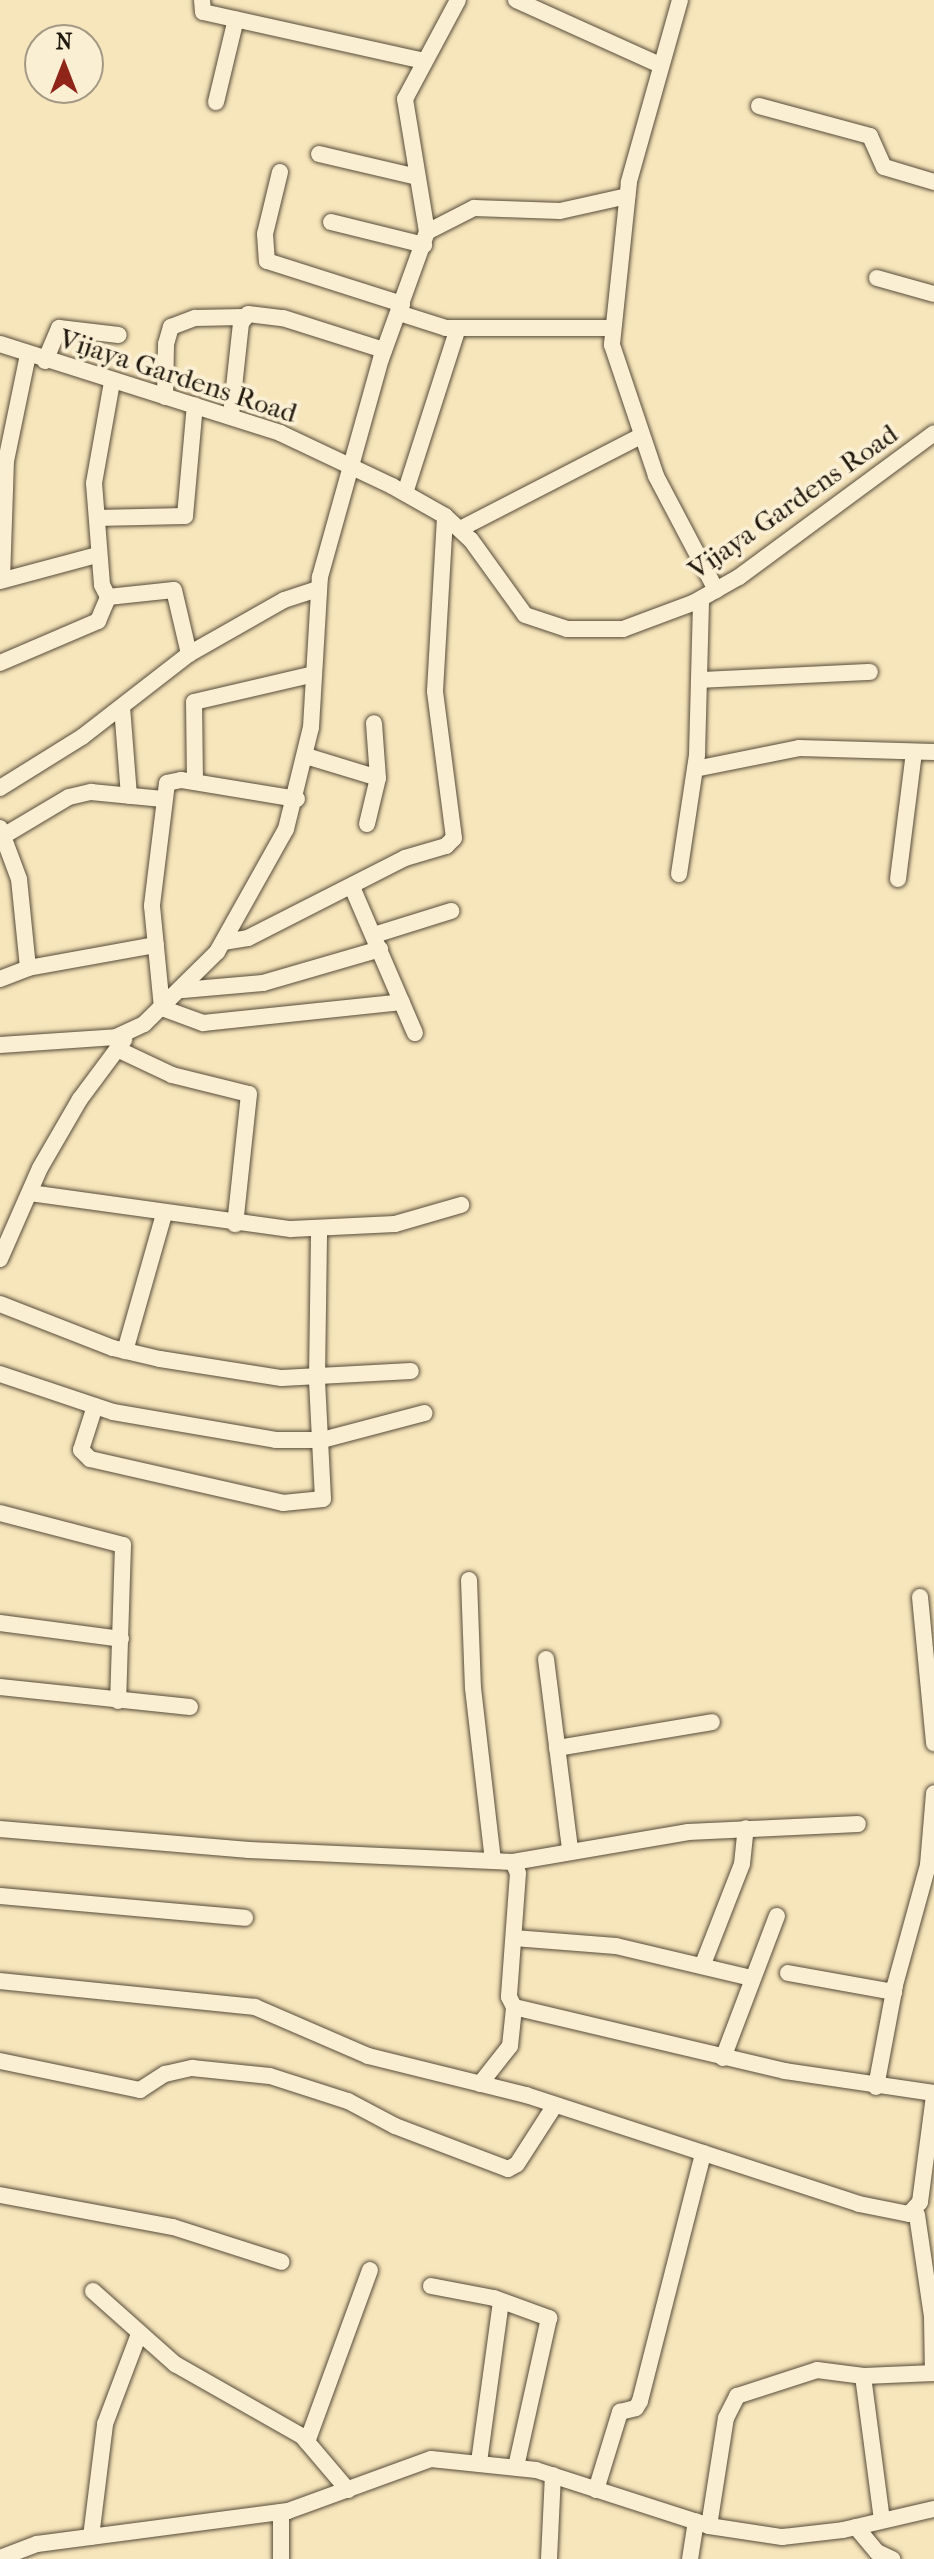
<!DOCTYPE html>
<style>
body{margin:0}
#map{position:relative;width:934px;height:2559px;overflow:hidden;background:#f7e5bb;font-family:"IM FELL French Canon",serif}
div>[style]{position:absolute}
.roads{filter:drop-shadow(0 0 2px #564c39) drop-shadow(0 0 2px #564c39)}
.street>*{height:16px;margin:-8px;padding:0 8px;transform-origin:8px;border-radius:8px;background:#faeed3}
span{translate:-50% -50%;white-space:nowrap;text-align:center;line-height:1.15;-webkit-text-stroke:8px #faeed3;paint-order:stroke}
.street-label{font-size:28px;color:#21190e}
.north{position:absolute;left:24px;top:24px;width:80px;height:80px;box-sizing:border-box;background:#faeed3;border:2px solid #a39984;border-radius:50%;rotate:0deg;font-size:22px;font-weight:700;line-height:32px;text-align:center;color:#21190e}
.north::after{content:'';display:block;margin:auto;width:28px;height:36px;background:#8f2418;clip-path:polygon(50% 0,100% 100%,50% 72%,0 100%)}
</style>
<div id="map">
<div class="roads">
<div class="street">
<i style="left:202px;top:0;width:12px;rotate:85deg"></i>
<i style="left:203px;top:12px;width:226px;rotate:12.5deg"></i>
<i style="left:516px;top:0;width:158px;rotate:24.3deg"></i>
<i style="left:680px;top:0;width:189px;rotate:105.7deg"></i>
<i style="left:629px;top:182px;width:164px;rotate:96deg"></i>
<i style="left:612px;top:345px;width:138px;rotate:71.4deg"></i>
<i style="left:656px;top:476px;width:129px;rotate:62.2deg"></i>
<i style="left:216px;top:102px;width:85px;rotate:-76.5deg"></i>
<i style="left:759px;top:106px;width:115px;rotate:15.1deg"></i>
<i style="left:870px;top:136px;width:34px;rotate:66deg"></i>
<i style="left:884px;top:167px;width:52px;rotate:16.7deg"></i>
<i style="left:319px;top:154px;width:101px;rotate:13.2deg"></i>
<i style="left:280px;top:172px;width:64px;rotate:103.6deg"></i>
<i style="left:265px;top:234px;width:27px;rotate:86deg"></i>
<i style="left:267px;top:261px;width:142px;rotate:17.7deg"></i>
<i style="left:331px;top:222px;width:96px;rotate:13.9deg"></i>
<i style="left:427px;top:232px;width:53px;rotate:-27.1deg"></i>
<i style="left:474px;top:208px;width:86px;rotate:2deg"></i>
<i style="left:560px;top:211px;width:69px;rotate:-12.6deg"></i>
<i style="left:877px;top:278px;width:59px;rotate:15.7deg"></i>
<i style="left:399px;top:313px;width:49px;rotate:17.7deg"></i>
<i style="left:446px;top:328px;width:166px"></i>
<i style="left:0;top:344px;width:294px;rotate:17.6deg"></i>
<i style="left:280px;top:433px;width:124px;rotate:25.3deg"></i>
<i style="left:392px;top:486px;width:61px;rotate:29.5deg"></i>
<i style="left:445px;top:516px;width:35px;rotate:43deg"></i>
<i style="left:471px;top:540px;width:92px;rotate:54.2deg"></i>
<i style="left:525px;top:615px;width:44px;rotate:18.4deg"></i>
<i style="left:567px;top:629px;width:56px"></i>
<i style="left:623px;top:629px;width:75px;rotate:-20.4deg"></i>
<i style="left:693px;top:603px;width:53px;rotate:-29.5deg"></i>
<i style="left:739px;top:577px;width:242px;rotate:-36.4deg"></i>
<i style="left:45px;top:361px;width:36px;rotate:-67deg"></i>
<i style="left:59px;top:328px;width:60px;rotate:6.7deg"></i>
<i style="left:112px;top:382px;width:103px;rotate:100.1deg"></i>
<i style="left:94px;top:483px;width:102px;rotate:85.5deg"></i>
<i style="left:102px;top:585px;width:13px;rotate:63deg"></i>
<i style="left:108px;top:597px;width:66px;rotate:-6.1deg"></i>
<i style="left:174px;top:590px;width:66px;rotate:76.8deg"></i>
<i style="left:165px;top:397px;width:53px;rotate:-88.9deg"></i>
<i style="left:166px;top:344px;width:18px;rotate:-74deg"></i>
<i style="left:171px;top:327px;width:26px;rotate:-21deg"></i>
<i style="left:195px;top:318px;width:48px;rotate:-1.2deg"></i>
<i style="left:231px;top:415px;width:93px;rotate:-83.8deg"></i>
<i style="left:241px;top:323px;width:11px;rotate:-52deg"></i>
<i style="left:248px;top:314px;width:35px;rotate:7deg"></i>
<i style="left:283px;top:318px;width:106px;rotate:17.6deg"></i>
<i style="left:405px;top:493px;width:173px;rotate:-72.2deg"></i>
<i style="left:97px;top:518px;width:88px;rotate:-1.3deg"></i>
<i style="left:185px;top:516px;width:111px;rotate:-84.9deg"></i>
<i style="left:460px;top:529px;width:203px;rotate:-27.2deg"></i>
<i style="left:2px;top:580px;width:119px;rotate:-88.1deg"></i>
<i style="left:6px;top:461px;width:108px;rotate:-78.3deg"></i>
<i style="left:0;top:581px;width:100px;rotate:-15deg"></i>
<i style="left:0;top:663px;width:107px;rotate:-23.2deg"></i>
<i style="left:98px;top:621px;width:26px;rotate:-67deg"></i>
<i style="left:700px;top:680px;width:170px;rotate:-2.7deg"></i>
<i style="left:122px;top:707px;width:89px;rotate:85.5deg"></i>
<i style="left:306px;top:756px;width:75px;rotate:17deg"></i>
<i style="left:695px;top:769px;width:106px;rotate:-11.4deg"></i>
<i style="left:799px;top:748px;width:135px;rotate:1.7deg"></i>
<i style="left:195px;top:782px;width:80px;rotate:-90.7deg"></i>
<i style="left:194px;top:702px;width:123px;rotate:-13.1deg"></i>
<i style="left:0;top:788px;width:97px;rotate:-31.9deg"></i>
<i style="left:82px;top:737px;width:135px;rotate:-37.8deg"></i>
<i style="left:189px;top:654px;width:109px;rotate:-29.6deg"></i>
<i style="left:284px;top:600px;width:35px;rotate:-18deg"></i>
<i style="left:297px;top:799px;width:118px;rotate:-170.7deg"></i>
<i style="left:181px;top:780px;width:14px;rotate:168deg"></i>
<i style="left:167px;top:783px;width:124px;rotate:97deg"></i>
<i style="left:152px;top:906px;width:102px;rotate:84.4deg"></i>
<i style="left:162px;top:1008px;width:44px;rotate:20.1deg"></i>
<i style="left:203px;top:1023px;width:200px;rotate:-6deg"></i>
<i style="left:367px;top:824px;width:47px;rotate:-76.6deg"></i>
<i style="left:378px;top:778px;width:55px;rotate:-94.2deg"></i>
<i style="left:0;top:828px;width:54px;rotate:69.6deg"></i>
<i style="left:19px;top:879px;width:89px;rotate:84.2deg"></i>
<i style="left:5px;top:835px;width:74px;rotate:-30.7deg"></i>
<i style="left:69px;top:797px;width:23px;rotate:-13deg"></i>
<i style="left:91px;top:792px;width:72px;rotate:5.6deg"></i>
<i style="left:679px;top:874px;width:120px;rotate:-81.4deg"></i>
<i style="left:697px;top:755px;width:156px;rotate:-88.5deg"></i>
<i style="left:898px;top:879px;width:127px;rotate:-82.8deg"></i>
<i style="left:352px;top:887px;width:159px;rotate:66.7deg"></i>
<i style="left:374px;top:935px;width:81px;rotate:-17.3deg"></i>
<i style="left:223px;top:942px;width:25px;rotate:-9deg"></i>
<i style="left:248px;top:938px;width:176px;rotate:-27deg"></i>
<i style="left:405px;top:858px;width:43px;rotate:-16.3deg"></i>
<i style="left:446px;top:846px;width:11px;rotate:-45deg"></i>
<i style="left:454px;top:838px;width:148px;rotate:-97.4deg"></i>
<i style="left:435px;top:691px;width:175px;rotate:-86.7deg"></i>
<i style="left:0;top:979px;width:30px;rotate:-21deg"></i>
<i style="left:28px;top:968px;width:130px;rotate:-10.2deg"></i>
<i style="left:183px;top:990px;width:80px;rotate:-5deg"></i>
<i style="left:263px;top:983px;width:122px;rotate:-16.2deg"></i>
<i style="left:0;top:1045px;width:116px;rotate:-3.9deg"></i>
<i style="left:116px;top:1037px;width:31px;rotate:-25deg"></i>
<i style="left:144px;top:1024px;width:103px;rotate:-44.6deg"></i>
<i style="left:217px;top:952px;width:141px;rotate:-60.7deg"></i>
<i style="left:286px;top:829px;width:105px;rotate:-76.2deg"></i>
<i style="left:311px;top:727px;width:150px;rotate:-86.6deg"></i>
<i style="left:320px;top:577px;width:226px;rotate:-74.4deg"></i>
<i style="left:381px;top:359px;width:135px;rotate:-70.1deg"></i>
<i style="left:427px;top:232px;width:135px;rotate:-99.4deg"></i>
<i style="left:405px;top:99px;width:112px;rotate:-61.8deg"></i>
<i style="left:117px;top:1049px;width:61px;rotate:25.3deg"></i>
<i style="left:172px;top:1075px;width:79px;rotate:13.9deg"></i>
<i style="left:249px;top:1094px;width:131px;rotate:96.1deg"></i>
<i style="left:30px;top:1193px;width:263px;rotate:7.9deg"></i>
<i style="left:291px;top:1229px;width:104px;rotate:-2.8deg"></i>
<i style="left:395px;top:1224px;width:69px;rotate:-16.1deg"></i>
<i style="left:0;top:1259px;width:99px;rotate:-66.3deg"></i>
<i style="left:40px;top:1168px;width:80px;rotate:-59.9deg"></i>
<i style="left:80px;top:1099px;width:74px;rotate:-53.3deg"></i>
<i style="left:0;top:1304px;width:121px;rotate:21.3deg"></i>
<i style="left:113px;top:1348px;width:48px;rotate:13.2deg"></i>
<i style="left:160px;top:1359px;width:123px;rotate:8.9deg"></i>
<i style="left:282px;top:1378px;width:129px;rotate:-3.1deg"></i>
<i style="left:125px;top:1351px;width:142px;rotate:-74.1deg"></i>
<i style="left:0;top:1374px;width:119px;rotate:18.6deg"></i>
<i style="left:113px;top:1412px;width:165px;rotate:9.7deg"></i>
<i style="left:276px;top:1440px;width:46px"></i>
<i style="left:322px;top:1440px;width:106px;rotate:-14.7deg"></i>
<i style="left:95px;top:1406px;width:46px;rotate:107.7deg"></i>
<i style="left:81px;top:1450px;width:13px;rotate:45deg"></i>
<i style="left:90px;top:1459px;width:198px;rotate:12.8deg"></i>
<i style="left:283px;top:1503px;width:40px;rotate:-5.7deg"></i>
<i style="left:323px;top:1499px;width:120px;rotate:-92.9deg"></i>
<i style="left:317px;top:1379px;width:151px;rotate:-89.2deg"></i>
<i style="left:0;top:1513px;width:127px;rotate:14.6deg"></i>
<i style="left:123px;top:1545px;width:156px;rotate:91.8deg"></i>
<i style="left:469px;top:1580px;width:108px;rotate:87.9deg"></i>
<i style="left:473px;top:1688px;width:173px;rotate:83.4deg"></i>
<i style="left:920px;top:1597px;width:147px;rotate:84.5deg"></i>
<i style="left:0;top:1623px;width:122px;rotate:7.5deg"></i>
<i style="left:546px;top:1659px;width:192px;rotate:82.8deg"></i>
<i style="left:0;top:1687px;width:191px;rotate:6deg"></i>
<i style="left:557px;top:1748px;width:157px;rotate:-9.5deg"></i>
<i style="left:0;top:1829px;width:250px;rotate:4.8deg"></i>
<i style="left:249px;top:1850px;width:264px;rotate:2.6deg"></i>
<i style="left:513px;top:1862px;width:12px;rotate:66deg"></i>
<i style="left:518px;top:1873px;width:124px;rotate:94.2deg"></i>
<i style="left:509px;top:1997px;width:11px;rotate:63deg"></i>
<i style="left:514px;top:2007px;width:278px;rotate:13.3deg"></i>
<i style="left:785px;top:2071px;width:151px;rotate:8.4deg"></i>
<i style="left:513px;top:1862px;width:178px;rotate:-9.7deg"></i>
<i style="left:688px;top:1832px;width:170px;rotate:-2.7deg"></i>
<i style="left:0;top:1896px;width:246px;rotate:5.1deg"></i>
<i style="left:514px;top:1938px;width:102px;rotate:4.5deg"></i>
<i style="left:616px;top:1946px;width:139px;rotate:13.3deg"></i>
<i style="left:703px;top:1964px;width:107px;rotate:-68.7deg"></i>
<i style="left:742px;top:1864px;width:36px;rotate:-84deg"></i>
<i style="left:788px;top:1973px;width:108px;rotate:10.2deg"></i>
<i style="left:0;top:1981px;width:256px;rotate:5.8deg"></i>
<i style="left:255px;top:2007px;width:123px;rotate:23.4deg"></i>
<i style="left:368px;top:2056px;width:163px;rotate:13.9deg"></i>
<i style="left:526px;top:2095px;width:350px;rotate:18.1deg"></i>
<i style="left:859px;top:2204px;width:51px;rotate:11.3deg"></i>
<i style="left:909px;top:2214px;width:16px;rotate:-47deg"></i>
<i style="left:920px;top:2202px;width:108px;rotate:-82.5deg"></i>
<i style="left:723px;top:2058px;width:152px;rotate:-69.2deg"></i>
<i style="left:0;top:2061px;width:143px;rotate:11.7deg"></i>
<i style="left:140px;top:2090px;width:30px;rotate:-33deg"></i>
<i style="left:165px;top:2074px;width:28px;rotate:-13deg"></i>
<i style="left:192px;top:2068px;width:78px;rotate:5.9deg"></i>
<i style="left:270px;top:2076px;width:82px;rotate:17.8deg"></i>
<i style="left:348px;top:2101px;width:53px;rotate:28deg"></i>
<i style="left:395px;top:2126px;width:121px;rotate:20.8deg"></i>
<i style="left:508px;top:2169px;width:10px;rotate:-29deg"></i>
<i style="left:517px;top:2164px;width:70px;rotate:-57.2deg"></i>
<i style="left:480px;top:2084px;width:48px;rotate:-51.7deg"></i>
<i style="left:510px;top:2046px;width:39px;rotate:-84deg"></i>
<i style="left:876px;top:2087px;width:104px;rotate:-79.4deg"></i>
<i style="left:895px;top:1985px;width:124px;rotate:-74.6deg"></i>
<i style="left:928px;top:1865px;width:72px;rotate:-85.2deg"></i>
<i style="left:0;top:2195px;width:176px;rotate:10.5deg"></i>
<i style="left:173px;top:2227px;width:114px;rotate:17.8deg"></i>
<i style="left:917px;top:2215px;width:103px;rotate:81.6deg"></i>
<i style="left:932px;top:2317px;width:56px;rotate:89deg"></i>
<i style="left:431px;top:2286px;width:64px;rotate:10.8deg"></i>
<i style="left:494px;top:2298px;width:59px;rotate:20deg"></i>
<i style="left:549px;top:2318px;width:153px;rotate:102.5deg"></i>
<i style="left:93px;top:2291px;width:110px;rotate:41.7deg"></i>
<i style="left:175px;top:2364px;width:146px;rotate:29.6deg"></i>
<i style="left:302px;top:2436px;width:71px;rotate:49.6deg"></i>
<i style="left:863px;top:2376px;width:145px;rotate:82.5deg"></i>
<i style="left:307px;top:2442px;width:183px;rotate:-69.9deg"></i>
<i style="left:479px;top:2462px;width:162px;rotate:-82.2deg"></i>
<i style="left:596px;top:2490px;width:82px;rotate:-72.9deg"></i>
<i style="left:620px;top:2412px;width:16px;rotate:-14deg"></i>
<i style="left:636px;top:2408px;width:8px;rotate:-60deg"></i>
<i style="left:640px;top:2401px;width:256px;rotate:-75.7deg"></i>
<i style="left:709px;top:2526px;width:109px;rotate:-81.1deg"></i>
<i style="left:726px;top:2418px;width:25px;rotate:-63deg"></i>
<i style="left:737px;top:2396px;width:84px;rotate:-18deg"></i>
<i style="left:817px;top:2370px;width:47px;rotate:7.3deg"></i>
<i style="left:864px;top:2376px;width:70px;rotate:-2.5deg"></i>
<i style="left:856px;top:2527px;width:33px;rotate:50deg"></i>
<i style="left:877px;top:2552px;width:17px;rotate:25deg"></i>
<i style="left:91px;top:2537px;width:114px;rotate:-82.9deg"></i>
<i style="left:105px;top:2424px;width:96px;rotate:-69.3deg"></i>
<i style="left:0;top:2558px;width:40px;rotate:-21deg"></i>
<i style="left:37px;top:2544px;width:253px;rotate:-7.5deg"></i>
<i style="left:288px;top:2511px;width:152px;rotate:-20deg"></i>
<i style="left:431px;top:2459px;width:106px;rotate:6deg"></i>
<i style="left:536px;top:2470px;width:182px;rotate:17.9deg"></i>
<i style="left:709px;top:2526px;width:74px;rotate:8.6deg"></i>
<i style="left:782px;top:2537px;width:61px;rotate:-6.5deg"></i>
<i style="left:843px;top:2530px;width:93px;rotate:-13deg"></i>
<i style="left:281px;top:2559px;width:47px;rotate:-90deg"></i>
<i style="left:549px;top:2559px;width:84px;rotate:-87.3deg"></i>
<i style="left:690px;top:2559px;width:38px;rotate:-81deg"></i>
</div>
</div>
<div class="street-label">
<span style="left:178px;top:376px;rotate:18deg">Vijaya Gardens Road</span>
<span style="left:793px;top:502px;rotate:-35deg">Vijaya Gardens Road</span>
</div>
<div class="north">N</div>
</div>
